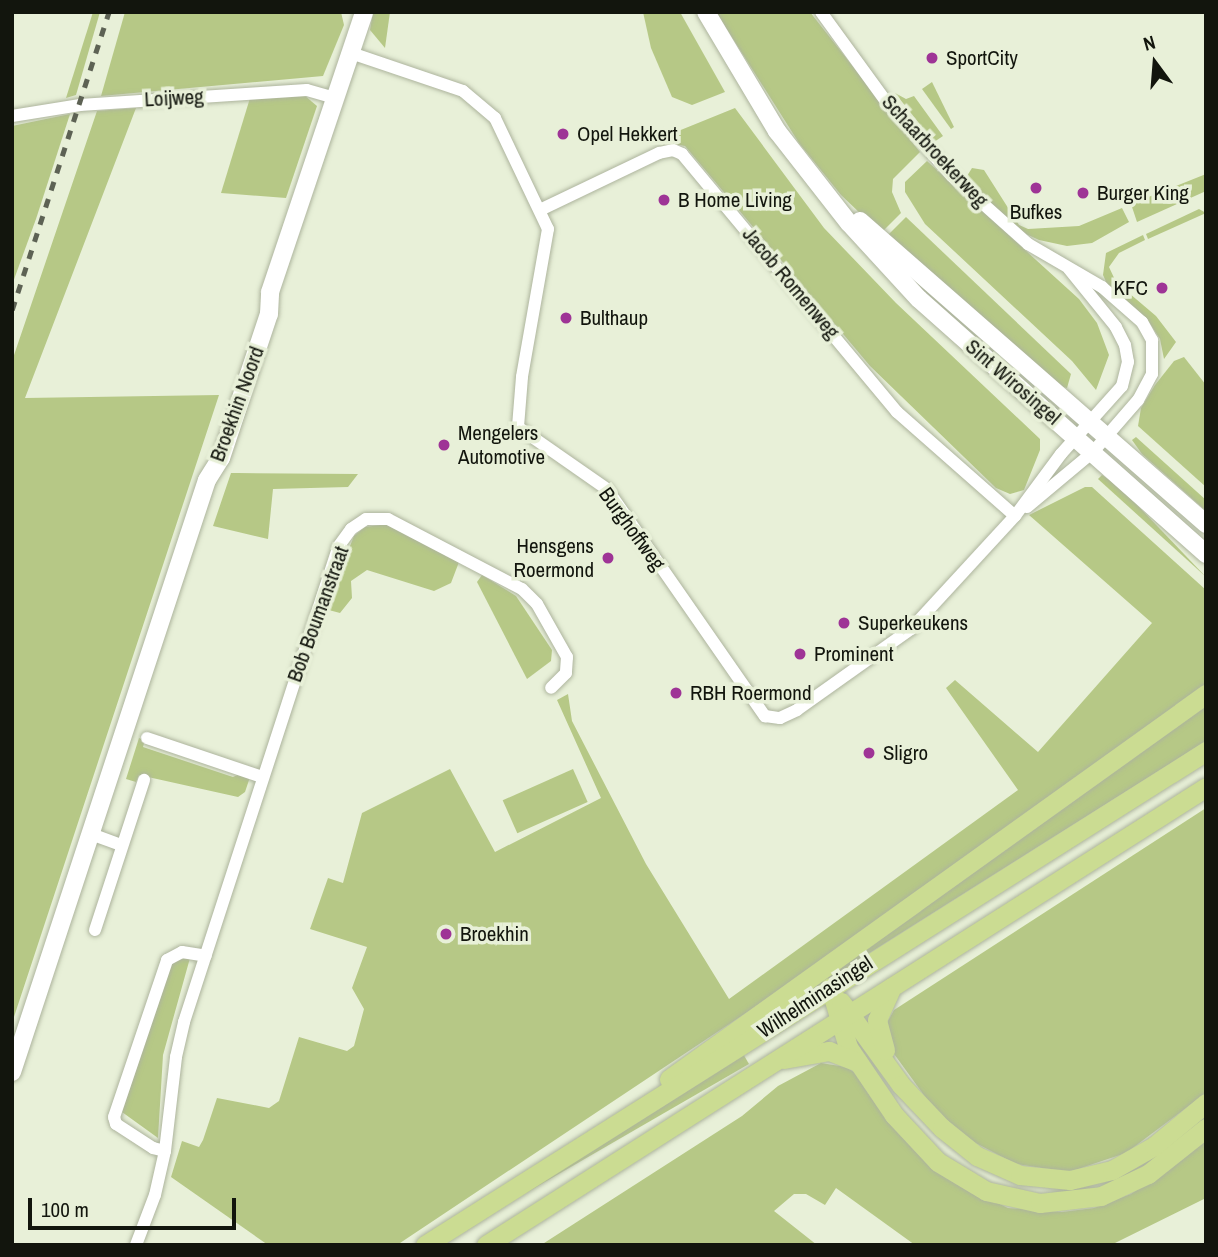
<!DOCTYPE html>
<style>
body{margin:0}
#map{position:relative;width:1218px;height:1257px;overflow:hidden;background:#e8f0d8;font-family:"Archivo Narrow",sans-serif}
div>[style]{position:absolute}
.green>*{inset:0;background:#b6c886;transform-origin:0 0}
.roads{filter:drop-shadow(0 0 2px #adb49d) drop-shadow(0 0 2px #adb49d)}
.street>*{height:12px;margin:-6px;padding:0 6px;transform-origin:6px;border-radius:6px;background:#fff}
.secondary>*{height:18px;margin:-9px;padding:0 9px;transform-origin:9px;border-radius:9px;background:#fff}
.primary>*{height:19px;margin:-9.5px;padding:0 9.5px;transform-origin:9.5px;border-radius:9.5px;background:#cbdc92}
.rail>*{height:4.5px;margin-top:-2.25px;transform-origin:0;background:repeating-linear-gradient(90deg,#5d6254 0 9px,transparent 0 18px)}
.dots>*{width:19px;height:19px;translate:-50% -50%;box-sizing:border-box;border:4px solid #e8f0d8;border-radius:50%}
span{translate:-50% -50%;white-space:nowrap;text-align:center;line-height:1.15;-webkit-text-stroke:7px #e8f0d8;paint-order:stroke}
.poi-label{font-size:21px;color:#12150d}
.left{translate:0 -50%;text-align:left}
.right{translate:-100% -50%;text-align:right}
.street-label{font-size:21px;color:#12150d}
.frame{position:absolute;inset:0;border:14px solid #12150d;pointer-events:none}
.north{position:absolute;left:1120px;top:28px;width:70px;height:70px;-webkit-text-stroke:5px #e8f0d8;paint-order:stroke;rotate:344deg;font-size:19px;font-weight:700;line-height:28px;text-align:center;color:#12150d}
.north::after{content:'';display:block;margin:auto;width:24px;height:32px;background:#12150d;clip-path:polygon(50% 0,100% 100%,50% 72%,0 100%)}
.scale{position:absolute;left:28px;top:1198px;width:208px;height:32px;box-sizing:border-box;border:4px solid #12150d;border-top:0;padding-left:9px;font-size:21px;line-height:24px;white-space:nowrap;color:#12150d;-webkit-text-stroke:5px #e8f0d8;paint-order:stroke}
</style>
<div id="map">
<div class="green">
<i style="clip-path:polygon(93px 12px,100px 12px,76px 95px,66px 98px)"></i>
<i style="clip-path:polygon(125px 12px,341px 12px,344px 25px,323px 76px,101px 96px)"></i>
<i style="clip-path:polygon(373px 12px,390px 12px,385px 48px,370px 30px)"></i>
<i style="clip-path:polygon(643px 12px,680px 12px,725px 92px,692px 105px,672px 97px,651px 48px)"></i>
<i style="clip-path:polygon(716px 12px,810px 12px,920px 152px,893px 179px,892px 192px,901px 213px,881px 233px,841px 195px,799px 143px)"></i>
<i style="clip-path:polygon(932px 82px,954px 127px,951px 129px,922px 89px)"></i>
<i style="clip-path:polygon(895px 93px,906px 99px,914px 96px,943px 136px,934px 142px)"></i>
<i style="clip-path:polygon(304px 95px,317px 106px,286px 198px,221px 193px,250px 98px)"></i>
<i style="clip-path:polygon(136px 108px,25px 398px,219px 395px,12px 1023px,12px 361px,97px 111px)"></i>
<i style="clip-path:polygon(735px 108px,824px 228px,896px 303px,1040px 439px,1040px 450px,1024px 490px,1010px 494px,996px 488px,870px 366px,685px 146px,663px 142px,661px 138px)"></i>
<i style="clip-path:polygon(70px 114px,36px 219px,12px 285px,12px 126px)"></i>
<i style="clip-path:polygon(927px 161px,1079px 299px,1097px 323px,1109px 355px,1096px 390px,1072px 361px,925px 224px,905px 192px,905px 182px)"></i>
<i style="clip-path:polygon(972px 168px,984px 170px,1019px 225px,1028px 229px,1079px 226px,1122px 208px,1129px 222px,1092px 243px,1067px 246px,1039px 240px,1026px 234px,972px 188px,967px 176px)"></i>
<i style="clip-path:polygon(1206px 174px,1206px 191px,1137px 222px,1131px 204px)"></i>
<i style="clip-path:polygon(1199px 209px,1206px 213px,1148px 239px,1146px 234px)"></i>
<i style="clip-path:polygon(906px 217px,1071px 374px,1067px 388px,1055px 385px,886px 237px)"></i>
<i style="clip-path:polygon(1143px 235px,1145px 240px,1119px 253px,1109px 267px,1116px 282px,1156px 316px,1176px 342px,1164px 359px,1160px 339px,1149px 322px,1108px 286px,1103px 275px,1106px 253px)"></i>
<i style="clip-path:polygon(1184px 357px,1206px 385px,1206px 487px,1138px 426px,1141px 408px,1155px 385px,1174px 361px)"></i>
<i style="clip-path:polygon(1136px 437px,1206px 500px,1206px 511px,1142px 454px,1132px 440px)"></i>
<i style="clip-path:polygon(231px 473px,237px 473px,358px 474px,348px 487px,273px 489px,268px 539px,213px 526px)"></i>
<i style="clip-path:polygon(1102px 475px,1119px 486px,1206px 577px,1098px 479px)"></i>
<i style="clip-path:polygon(1085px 487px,1092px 487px,1206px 590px,1206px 689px,806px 973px,397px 1245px,268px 1245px,171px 1177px,182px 1141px,199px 1147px,203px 1140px,217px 1098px,269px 1108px,279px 1101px,299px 1037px,347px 1051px,354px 1046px,364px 1009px,352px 988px,367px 947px,310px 929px,328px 878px,343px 883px,362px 813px,450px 769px,495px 852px,601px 798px,557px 700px,568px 694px,572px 721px,646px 864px,729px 999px,1018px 790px,946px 688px,955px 680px,1038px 752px,1152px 623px,1029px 515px)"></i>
<i style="clip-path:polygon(388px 524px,459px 562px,451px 583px,434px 591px,367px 570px,351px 581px,352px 598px,340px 613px,325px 609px,354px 536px,365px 527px)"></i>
<i style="clip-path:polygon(482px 575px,516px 596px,552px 650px,551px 661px,527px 679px,477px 582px)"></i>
<i style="clip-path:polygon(1206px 700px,1206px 741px,704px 1057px)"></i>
<i style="clip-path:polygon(139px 738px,145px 740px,143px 747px,233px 777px,240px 774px,250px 777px,245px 792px,238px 797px,139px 775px,136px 782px,126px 779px)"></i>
<i style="left:573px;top:769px;width:36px;height:77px;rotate:66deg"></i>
<i style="clip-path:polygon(1206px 808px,1206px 1093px,1126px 1153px,1069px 1172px,1016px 1164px,966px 1138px,934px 1109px,889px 1047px,888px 1021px,894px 1010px)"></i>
<i style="clip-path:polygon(190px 958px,163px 1055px,158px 1138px,122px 1112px,170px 966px,176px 960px)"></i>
<i style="left:742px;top:1052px;width:14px;height:359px;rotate:60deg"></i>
<i style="clip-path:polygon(821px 1063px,846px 1067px,861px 1077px,977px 1193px,1008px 1208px,1062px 1212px,1094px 1208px,1131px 1194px,1206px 1141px,1206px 1198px,1111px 1245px,915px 1245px,836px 1188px,825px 1205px,806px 1194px,794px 1194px,774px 1211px,817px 1245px,541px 1245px,742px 1116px,778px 1086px)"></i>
</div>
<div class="roads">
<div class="street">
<i style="left:821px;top:12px;width:112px;rotate:54deg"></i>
<i style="left:887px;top:103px;width:98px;rotate:48.3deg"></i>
<i style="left:952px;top:176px;width:102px;rotate:41.8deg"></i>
<i style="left:1028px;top:244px;width:86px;rotate:30.2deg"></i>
<i style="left:1102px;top:287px;width:53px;rotate:41.2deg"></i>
<i style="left:1142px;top:322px;width:21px;rotate:61deg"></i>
<i style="left:1152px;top:340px;width:34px;rotate:90deg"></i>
<i style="left:1152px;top:374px;width:30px;rotate:118deg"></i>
<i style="left:1138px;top:400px;width:69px;rotate:130.9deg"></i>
<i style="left:1093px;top:452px;width:86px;rotate:140.2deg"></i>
<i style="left:351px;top:53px;width:118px;rotate:18.7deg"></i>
<i style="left:463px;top:91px;width:42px;rotate:40.2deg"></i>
<i style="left:495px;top:118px;width:123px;rotate:64.5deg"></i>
<i style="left:548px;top:229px;width:150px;rotate:100deg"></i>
<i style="left:522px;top:377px;width:50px;rotate:94.6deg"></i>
<i style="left:518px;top:427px;width:108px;rotate:34.9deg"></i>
<i style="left:607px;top:489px;width:277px;rotate:55.2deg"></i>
<i style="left:765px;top:716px;width:15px;rotate:8deg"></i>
<i style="left:780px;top:718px;width:19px;rotate:-25deg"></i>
<i style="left:797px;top:710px;width:140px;rotate:-35.4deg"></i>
<i style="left:911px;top:629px;width:154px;rotate:-47.4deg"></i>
<i style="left:1015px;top:516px;width:77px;rotate:-53.4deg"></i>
<i style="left:1061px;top:454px;width:91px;rotate:-48.1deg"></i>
<i style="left:1122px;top:386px;width:25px;rotate:-76deg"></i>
<i style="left:1128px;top:362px;width:17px;rotate:-100deg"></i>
<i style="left:1125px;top:345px;width:20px;rotate:-117deg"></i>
<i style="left:1116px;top:327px;width:75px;rotate:-129deg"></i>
<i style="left:12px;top:116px;width:69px;rotate:-9.2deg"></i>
<i style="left:80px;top:105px;width:227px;rotate:-3.8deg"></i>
<i style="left:307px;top:90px;width:29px;rotate:16deg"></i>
<i style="left:542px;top:209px;width:130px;rotate:-25.6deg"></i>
<i style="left:659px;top:153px;width:14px;rotate:-12deg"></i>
<i style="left:673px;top:150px;width:10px;rotate:24deg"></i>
<i style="left:682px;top:154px;width:336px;rotate:50.2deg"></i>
<i style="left:897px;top:412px;width:157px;rotate:41.4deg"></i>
<i style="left:147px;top:738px;width:121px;rotate:18.7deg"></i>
<i style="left:91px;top:834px;width:33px;rotate:20deg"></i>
<i style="left:95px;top:930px;width:158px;rotate:-71.9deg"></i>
<i style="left:165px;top:1151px;width:12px;rotate:-166deg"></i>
<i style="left:153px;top:1148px;width:44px;rotate:-147deg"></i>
<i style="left:116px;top:1124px;width:7px;rotate:-106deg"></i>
<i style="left:114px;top:1117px;width:166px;rotate:-71.3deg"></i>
<i style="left:167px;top:960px;width:17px;rotate:-28deg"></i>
<i style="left:182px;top:952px;width:24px;rotate:9deg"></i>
<i style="left:136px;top:1245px;width:53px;rotate:-69.2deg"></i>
<i style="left:155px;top:1195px;width:45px;rotate:-77.2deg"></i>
<i style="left:165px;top:1151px;width:95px;rotate:-83.3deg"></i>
<i style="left:176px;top:1057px;width:36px;rotate:-77deg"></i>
<i style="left:184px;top:1022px;width:499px;rotate:-72deg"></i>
<i style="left:338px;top:547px;width:22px;rotate:-54deg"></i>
<i style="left:351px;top:529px;width:18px;rotate:-34deg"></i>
<i style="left:366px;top:519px;width:22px"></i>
<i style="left:388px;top:519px;width:151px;rotate:27.6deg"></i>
<i style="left:522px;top:589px;width:21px;rotate:45deg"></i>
<i style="left:537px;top:604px;width:61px;rotate:60.5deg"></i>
<i style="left:567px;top:657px;width:16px;rotate:94deg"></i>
<i style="left:566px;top:673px;width:21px;rotate:135deg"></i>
</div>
<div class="secondary">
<i style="left:706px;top:12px;width:139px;rotate:59.2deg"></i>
<i style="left:777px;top:131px;width:117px;rotate:52deg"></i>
<i style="left:849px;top:223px;width:103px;rotate:47.4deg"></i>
<i style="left:919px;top:299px;width:384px;rotate:41.6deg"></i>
<i style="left:860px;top:221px;width:460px;rotate:41.2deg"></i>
<i style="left:12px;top:1072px;width:623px;rotate:-71.77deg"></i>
<i style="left:207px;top:480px;width:26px;rotate:-58deg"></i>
<i style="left:221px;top:458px;width:152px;rotate:-71.6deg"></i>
<i style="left:269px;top:314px;width:22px;rotate:-87deg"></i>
<i style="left:270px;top:292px;width:295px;rotate:-71.4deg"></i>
</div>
<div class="primary">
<i style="left:830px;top:987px;width:63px;rotate:73.3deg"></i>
<i style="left:848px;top:1047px;width:82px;rotate:55.9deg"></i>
<i style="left:894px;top:1115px;width:64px;rotate:46.9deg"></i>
<i style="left:938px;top:1162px;width:56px;rotate:31.1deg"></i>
<i style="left:986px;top:1191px;width:55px;rotate:12.5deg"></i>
<i style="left:1040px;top:1203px;width:61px;rotate:-6.5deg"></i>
<i style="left:1101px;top:1196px;width:52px;rotate:-25.1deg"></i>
<i style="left:1148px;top:1174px;width:74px;rotate:-38.4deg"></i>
<i style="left:841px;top:1002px;width:102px;rotate:54.1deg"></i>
<i style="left:901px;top:1085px;width:59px;rotate:46.4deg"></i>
<i style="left:942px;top:1128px;width:45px;rotate:38.7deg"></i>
<i style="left:977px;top:1156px;width:47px;rotate:23.8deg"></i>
<i style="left:1020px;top:1175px;width:50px;rotate:5.7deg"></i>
<i style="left:1070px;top:1180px;width:43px;rotate:-13.4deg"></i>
<i style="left:1112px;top:1170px;width:48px;rotate:-29.7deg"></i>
<i style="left:1154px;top:1146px;width:67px;rotate:-39.6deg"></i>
<i style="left:885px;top:1050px;width:31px;rotate:-105deg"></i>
<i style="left:877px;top:1020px;width:36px;rotate:-66deg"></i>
<i style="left:784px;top:1059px;width:46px;rotate:-10.1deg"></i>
<i style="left:829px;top:1051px;width:31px;rotate:21deg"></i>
<i style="left:669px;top:1079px;width:661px;rotate:-35.64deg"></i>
<i style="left:425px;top:1245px;width:924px;rotate:-32.31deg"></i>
<i style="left:486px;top:1245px;width:853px;rotate:-32.46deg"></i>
</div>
</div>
<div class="rail">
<i style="left:12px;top:310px;width:313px;rotate:-72deg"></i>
</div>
<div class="dots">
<i style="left:932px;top:58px;background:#9e3496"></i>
<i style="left:563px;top:134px;background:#9e3496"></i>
<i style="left:1036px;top:188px;background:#9e3496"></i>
<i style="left:1083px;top:193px;background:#9e3496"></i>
<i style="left:664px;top:200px;background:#9e3496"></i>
<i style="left:1162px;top:288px;background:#9e3496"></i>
<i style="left:566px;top:318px;background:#9e3496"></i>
<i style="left:444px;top:445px;background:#9e3496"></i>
<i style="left:608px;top:558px;background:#9e3496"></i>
<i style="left:844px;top:623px;background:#9e3496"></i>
<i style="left:800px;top:654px;background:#9e3496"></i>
<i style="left:676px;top:693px;background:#9e3496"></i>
<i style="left:869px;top:753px;background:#9e3496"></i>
<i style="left:446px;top:934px;background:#9e3496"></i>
</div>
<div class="poi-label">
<span class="left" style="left:946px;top:58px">SportCity</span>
<span class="left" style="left:577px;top:134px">Opel Hekkert</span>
<span class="left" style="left:1097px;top:193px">Burger King</span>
<span class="left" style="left:678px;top:200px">B Home Living</span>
<span style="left:1036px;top:212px">Bufkes</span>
<span class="right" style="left:1148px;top:288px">KFC</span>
<span class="left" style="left:580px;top:318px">Bulthaup</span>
<span class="left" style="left:458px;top:445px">Mengelers<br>Automotive</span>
<span class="right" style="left:594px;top:558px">Hensgens<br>Roermond</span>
<span class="left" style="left:858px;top:623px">Superkeukens</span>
<span class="left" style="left:814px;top:654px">Prominent</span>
<span class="left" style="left:690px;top:693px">RBH Roermond</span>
<span class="left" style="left:883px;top:753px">Sligro</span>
<span class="left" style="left:460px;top:934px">Broekhin</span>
</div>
<div class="street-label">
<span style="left:174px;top:98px;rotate:-3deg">Loijweg</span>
<span style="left:935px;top:151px;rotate:47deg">Schaarbroekerweg</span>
<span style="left:791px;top:283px;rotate:50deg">Jacob Romenweg</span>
<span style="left:1013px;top:382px;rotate:41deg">Sint Wirosingel</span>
<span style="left:237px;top:404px;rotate:-70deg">Broekhin Noord</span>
<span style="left:632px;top:529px;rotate:54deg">Burghoffweg</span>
<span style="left:318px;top:614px;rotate:-70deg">Bob Boumanstraat</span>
<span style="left:815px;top:997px;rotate:-33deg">Wilhelminasingel</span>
</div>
<div class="frame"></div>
<div class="north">N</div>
<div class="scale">100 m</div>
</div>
